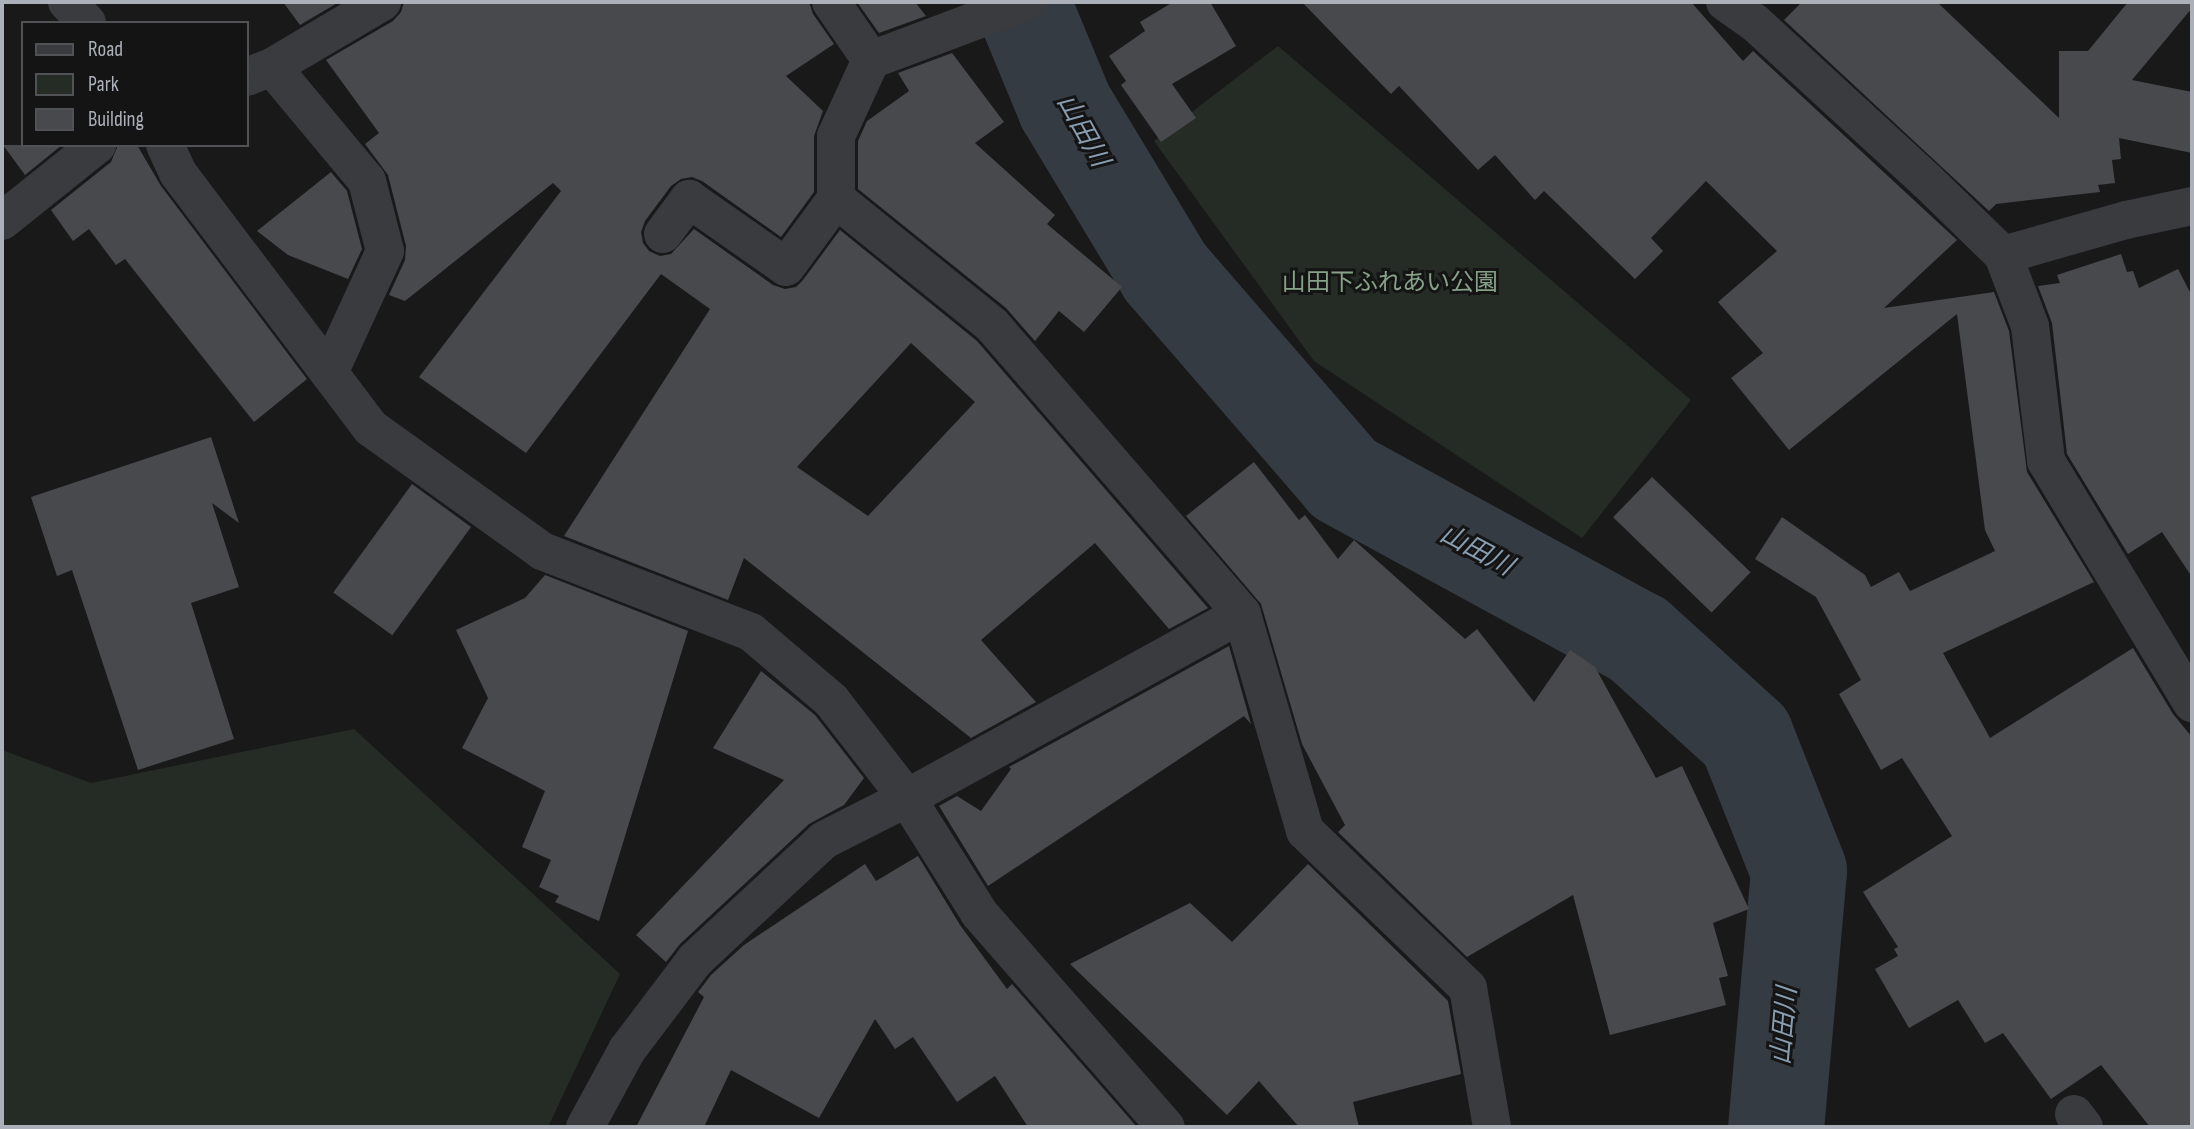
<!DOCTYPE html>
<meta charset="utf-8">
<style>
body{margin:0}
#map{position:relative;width:2194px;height:1129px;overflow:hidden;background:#19191a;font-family:"Sofia Sans Condensed","Noto Sans JP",sans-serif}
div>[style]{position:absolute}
.green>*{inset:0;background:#252c26}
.river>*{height:96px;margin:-48px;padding:0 48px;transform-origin:48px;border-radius:48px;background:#343b42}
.building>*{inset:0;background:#48494c;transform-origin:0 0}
.minor>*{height:38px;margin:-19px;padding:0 19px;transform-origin:19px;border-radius:19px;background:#3a3b3f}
span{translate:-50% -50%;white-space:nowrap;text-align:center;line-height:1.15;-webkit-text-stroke:6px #141415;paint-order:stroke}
.park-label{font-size:24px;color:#86a187}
.water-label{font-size:26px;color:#889daf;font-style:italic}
.frame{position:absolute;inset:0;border:4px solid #acb0b8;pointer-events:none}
.legend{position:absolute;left:21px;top:21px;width:228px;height:126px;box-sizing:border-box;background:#141415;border:2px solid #515256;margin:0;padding:9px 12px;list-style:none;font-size:21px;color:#acb0b8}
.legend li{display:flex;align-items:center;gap:14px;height:35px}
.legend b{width:35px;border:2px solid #515256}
</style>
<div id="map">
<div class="green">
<i style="clip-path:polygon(1278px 46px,1691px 400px,1582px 538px,1314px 361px,1154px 141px)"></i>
<i style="clip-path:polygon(354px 729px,620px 974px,548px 1127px,2px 1127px,2px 750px,91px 783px)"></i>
</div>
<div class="river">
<i style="left:1022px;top:2px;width:113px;rotate:67.5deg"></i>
<i style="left:1065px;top:106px;width:194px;rotate:58.9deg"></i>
<i style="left:1165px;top:272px;width:274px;rotate:49.1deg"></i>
<i style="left:1344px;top:479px;width:335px;rotate:28.6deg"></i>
<i style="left:1638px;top:639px;width:146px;rotate:42.2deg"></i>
<i style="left:1746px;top:737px;width:144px;rotate:68.4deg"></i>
<i style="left:1799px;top:871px;width:257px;rotate:95.1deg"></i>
</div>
<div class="building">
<i style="clip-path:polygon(283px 2px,339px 2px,300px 25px)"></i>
<i style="clip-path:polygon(evenodd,404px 2px,809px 2px,813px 14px,834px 44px,786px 76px,823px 111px,814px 136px,814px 192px,781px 237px,702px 181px,692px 177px,681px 179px,671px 186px,645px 221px,641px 232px,643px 243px,649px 251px,660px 256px,671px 254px,694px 229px,773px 285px,785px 289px,796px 287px,803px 280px,840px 230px,977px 341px,1208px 608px,1169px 629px,1095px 543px,981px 640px,1036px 702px,971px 738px,744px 558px,728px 600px,564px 536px,710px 309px,661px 274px,526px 453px,419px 377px,561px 191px,553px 183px,405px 301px,389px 295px,405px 260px,406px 246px,388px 175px,365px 144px,379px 133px,326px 60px,393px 21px,401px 12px,404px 2px,911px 343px,975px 402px,868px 516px,797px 467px,911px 343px)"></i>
<i style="clip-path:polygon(857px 2px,915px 2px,926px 16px,879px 33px)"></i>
<i style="clip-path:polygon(1173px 2px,1210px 2px,1236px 46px,1172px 84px,1196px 118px,1161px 142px,1121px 85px,1126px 81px,1109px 56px,1145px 31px,1140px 22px)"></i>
<i style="clip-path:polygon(1302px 2px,1691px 2px,1743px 61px,1753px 51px,1957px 240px,1884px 308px,1994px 292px,2009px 331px,2027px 472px,2094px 582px,1943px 653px,1990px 738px,2133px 648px,2173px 714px,2192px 737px,2192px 1127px,2150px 1127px,2101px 1065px,2051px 1099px,2003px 1033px,1985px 1043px,1958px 1000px,1909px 1028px,1875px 969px,1898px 956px,1894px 949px,1898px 947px,1863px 892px,1952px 836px,1902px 758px,1881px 770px,1839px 694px,1861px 680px,1816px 597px,1755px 559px,1782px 517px,1865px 575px,1871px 587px,1899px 572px,1910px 591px,1995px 551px,1985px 530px,1957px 314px,1789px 450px,1731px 378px,1763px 353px,1718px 302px,1777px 251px,1706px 181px,1651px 238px,1663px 251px,1635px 279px,1544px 191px,1535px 200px,1495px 155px,1478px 170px,1399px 86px,1391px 94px)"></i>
<i style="clip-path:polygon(1802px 2px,1937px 2px,2059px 118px,2059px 51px,2088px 51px,2128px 2px,2192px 2px,2192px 8px,2132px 80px,2192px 92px,2192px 153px,2119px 138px,2121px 159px,2112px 160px,2115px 183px,2098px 185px,2100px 192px,1996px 204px,1989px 211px,1784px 20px)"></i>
<i style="clip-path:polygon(952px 53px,1004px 122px,975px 143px,1055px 215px,1047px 224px,1122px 287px,1084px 332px,1059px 311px,1035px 341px,1006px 308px,858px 189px,858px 141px,867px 121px,909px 91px,898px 73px)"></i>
<i style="clip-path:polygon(3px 145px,62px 145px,25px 175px)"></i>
<i style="clip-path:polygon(118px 145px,137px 145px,161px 186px,307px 379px,254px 422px,125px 259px,116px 265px,89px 229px,73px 241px,51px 210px,111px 162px)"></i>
<i style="clip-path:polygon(331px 172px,347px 191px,362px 249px,348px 279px,288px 255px,257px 231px)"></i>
<i style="clip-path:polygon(2121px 254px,2127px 272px,2133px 271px,2139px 288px,2178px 269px,2192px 296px,2192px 577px,2162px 532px,2128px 554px,2067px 454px,2052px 323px,2038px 286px,2060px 283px,2057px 275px)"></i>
<i style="clip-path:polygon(211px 437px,239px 523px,212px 503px,239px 587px,191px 603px,234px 739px,138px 770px,72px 570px,57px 576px,31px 497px)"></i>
<i style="clip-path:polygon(1254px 462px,1299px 520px,1305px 515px,1338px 559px,1354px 540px,1465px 639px,1477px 629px,1534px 702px,1570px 650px,1595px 667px,1656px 778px,1682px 766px,1749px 909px,1713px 923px,1728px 976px,1719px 978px,1726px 1005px,1610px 1035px,1573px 895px,1467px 957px,1338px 832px,1345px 825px,1302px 744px,1261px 604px,1186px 516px)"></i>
<i style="left:1652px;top:477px;width:137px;height:56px;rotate:44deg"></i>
<i style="left:412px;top:484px;width:73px;height:134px;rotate:36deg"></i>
<i style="clip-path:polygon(545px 575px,688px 631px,599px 921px,555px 902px,559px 896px,539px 887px,551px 860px,522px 847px,545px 791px,462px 748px,488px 698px,456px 630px,525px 598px)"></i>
<i style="clip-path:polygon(1229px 646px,1251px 724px,1244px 716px,988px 886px,939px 806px,957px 796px,981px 811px,1011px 769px,1009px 767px)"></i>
<i style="clip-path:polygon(761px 671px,815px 715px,864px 778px,844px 805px,809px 824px,680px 944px,666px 962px,636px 935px,784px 780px,713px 748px)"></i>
<i style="clip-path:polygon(918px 856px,960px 925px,1007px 989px,1012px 984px,1137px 1127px,1028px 1127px,995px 1076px,957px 1102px,913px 1037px,895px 1049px,875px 1019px,819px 1118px,731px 1070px,704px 1127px,636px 1127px,704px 997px,698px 992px,711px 975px,744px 945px,865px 864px,876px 881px)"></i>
<i style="clip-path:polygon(1308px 864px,1448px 1001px,1461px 1074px,1353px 1102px,1359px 1127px,1299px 1127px,1259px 1081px,1227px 1115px,1070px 964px,1190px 903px,1232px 942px)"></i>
</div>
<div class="minor">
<i style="left:67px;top:2px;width:29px;rotate:46deg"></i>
<i style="left:831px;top:2px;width:70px;rotate:55.4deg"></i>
<i style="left:871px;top:60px;width:165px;rotate:-20.6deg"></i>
<i style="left:1725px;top:2px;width:35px;rotate:35deg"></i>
<i style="left:1754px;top:22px;width:236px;rotate:42.6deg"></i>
<i style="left:1928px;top:182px;width:105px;rotate:44.2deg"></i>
<i style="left:2003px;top:255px;width:76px;rotate:69.2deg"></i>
<i style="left:2030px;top:326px;width:136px;rotate:83.2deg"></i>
<i style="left:2046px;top:461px;width:283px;rotate:58.9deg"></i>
<i style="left:871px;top:60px;width:84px;rotate:114.7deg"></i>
<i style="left:836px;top:136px;width:63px;rotate:90deg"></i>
<i style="left:836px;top:199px;width:201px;rotate:38.9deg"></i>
<i style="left:992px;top:325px;width:382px;rotate:49.1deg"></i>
<i style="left:1242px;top:614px;width:226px;rotate:73.8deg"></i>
<i style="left:1305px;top:831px;width:226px;rotate:43.9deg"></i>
<i style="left:1468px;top:988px;width:141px;rotate:80.2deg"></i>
<i style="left:272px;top:67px;width:148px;rotate:50.2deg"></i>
<i style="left:367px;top:181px;width:72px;rotate:75.6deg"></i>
<i style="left:385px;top:251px;width:134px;rotate:114.7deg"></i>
<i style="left:247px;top:77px;width:27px;rotate:-22deg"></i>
<i style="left:272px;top:67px;width:128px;rotate:-30.6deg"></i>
<i style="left:165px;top:145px;width:31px;rotate:65deg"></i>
<i style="left:178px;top:173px;width:320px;rotate:52.9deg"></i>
<i style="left:371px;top:428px;width:211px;rotate:35.7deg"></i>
<i style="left:542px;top:551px;width:224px;rotate:21.2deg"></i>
<i style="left:751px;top:632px;width:105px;rotate:40.4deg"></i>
<i style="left:831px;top:700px;width:124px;rotate:52.2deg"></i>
<i style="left:907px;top:798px;width:136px;rotate:57.9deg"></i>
<i style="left:979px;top:913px;width:284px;rotate:48.9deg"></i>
<i style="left:2px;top:221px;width:122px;rotate:-38.7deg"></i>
<i style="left:663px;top:234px;width:44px;rotate:-53.4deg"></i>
<i style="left:689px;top:199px;width:118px;rotate:35deg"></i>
<i style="left:786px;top:267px;width:84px;rotate:-53.7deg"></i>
<i style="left:2003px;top:255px;width:128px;rotate:-15.9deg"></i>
<i style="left:2126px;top:220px;width:67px;rotate:-12deg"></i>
<i style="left:2074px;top:1114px;width:16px;rotate:52deg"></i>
<i style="left:585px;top:1127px;width:88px;rotate:-61.4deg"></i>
<i style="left:627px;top:1050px;width:113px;rotate:-52.9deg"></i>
<i style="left:695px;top:960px;width:176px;rotate:-42.9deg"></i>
<i style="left:824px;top:840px;width:93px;rotate:-26.8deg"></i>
<i style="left:907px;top:798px;width:382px;rotate:-28.8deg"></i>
</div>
<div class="park-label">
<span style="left:1390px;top:283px">山田下ふれあい公園</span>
</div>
<div class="water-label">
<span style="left:1082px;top:131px;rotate:61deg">山田川</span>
<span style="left:1476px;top:551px;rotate:28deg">山田川</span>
<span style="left:1785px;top:1026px;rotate:-85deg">山田川</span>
</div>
<div class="frame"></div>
<ul class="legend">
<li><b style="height:9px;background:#3a3b3f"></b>Road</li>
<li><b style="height:19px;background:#252c26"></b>Park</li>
<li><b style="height:19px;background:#48494c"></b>Building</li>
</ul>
</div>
